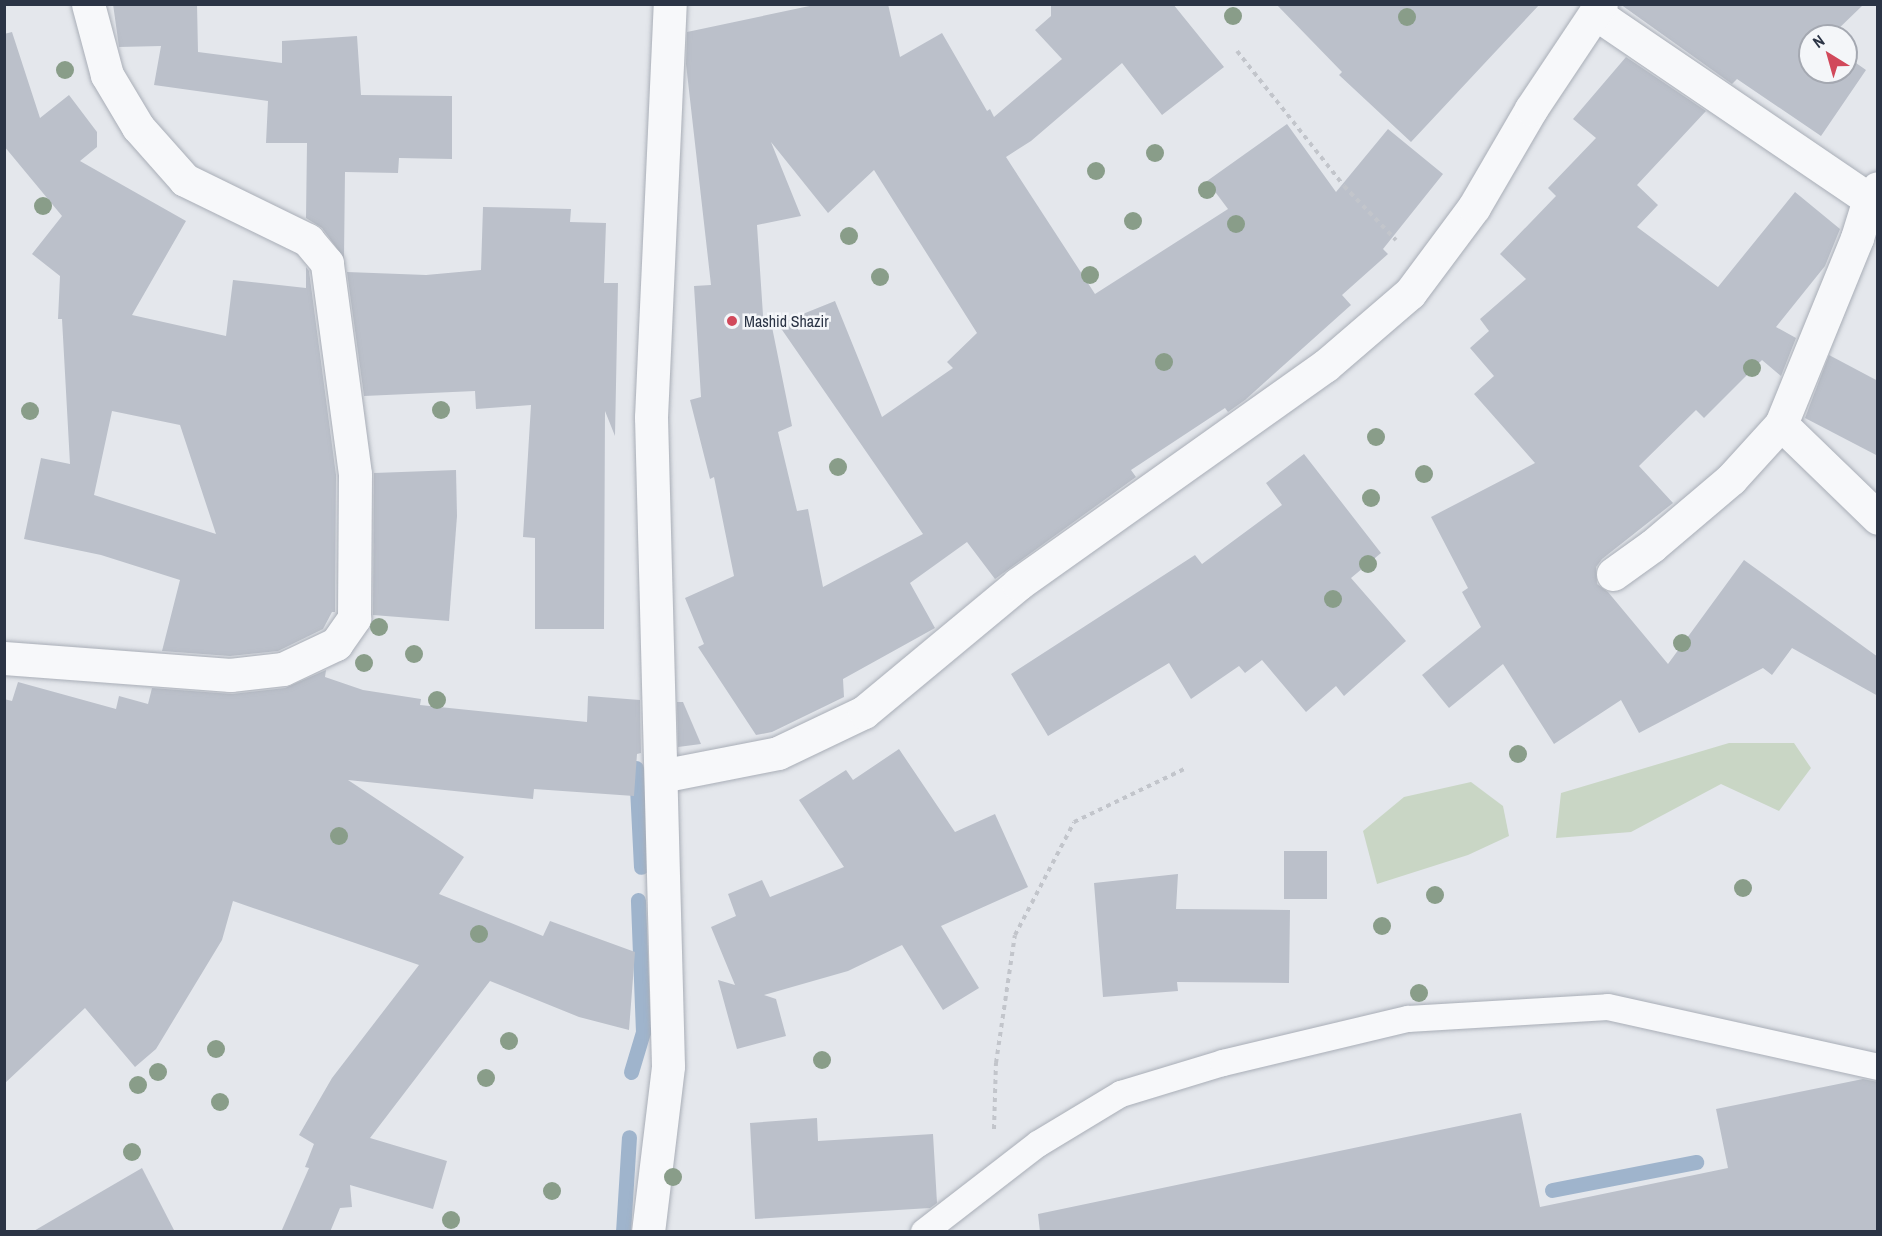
<!DOCTYPE html>
<style>
body{margin:0}
#map{position:relative;width:1882px;height:1236px;overflow:hidden;background:#e4e7ec;font-family:"Archivo Narrow",sans-serif}
div>[style]{position:absolute}
.green>*{inset:0;background:#c9d6c5}
.stream>*{height:15px;margin:-7.5px;padding:0 7.5px;transform-origin:7.5px;border-radius:7.5px;background:#9fb4cc}
.building>*{inset:0;background:#bbc0ca;transform-origin:0 0}
.path>*{height:4px;margin-top:-2px;transform-origin:0;background:repeating-linear-gradient(90deg,#c2c5cb 0 4.5px,transparent 0 9px)}
.roads{filter:drop-shadow(0 0 2px #a9aeb7) drop-shadow(0 0 2px #a9aeb7)}
.service>*{height:26px;margin:-13px;padding:0 13px;transform-origin:13px;border-radius:13px;background:#f7f8fa}
.minor>*{height:33px;margin:-16.5px;padding:0 16.5px;transform-origin:16.5px;border-radius:16.5px;background:#f7f8fa}
.trees>*{width:18px;height:18px;margin:-9px;border-radius:50%;background:#899d89}
.dots>*{width:16px;height:16px;translate:-50% -50%;box-sizing:border-box;border:3px solid #f4f6f9;border-radius:50%}
span{translate:-50% -50%;white-space:nowrap;text-align:center;line-height:1.15;-webkit-text-stroke:5px #f4f6f9;paint-order:stroke}
.poi-label{font-size:16px;color:#2b3445}
.left{translate:0 -50%;text-align:left}
.frame{position:absolute;inset:0;border:6px solid #2b3445;pointer-events:none}
.north{position:absolute;left:1798px;top:24px;width:60px;height:60px;box-sizing:border-box;background:#f4f6f9;border:2px solid #a4a8b1;border-radius:50%;rotate:323deg;font-size:16px;font-weight:700;line-height:24px;text-align:center;color:#2b3445}
.north::after{content:'';display:block;margin:auto;width:21px;height:27px;background:#d1495b;clip-path:polygon(50% 0,100% 100%,50% 72%,0 100%)}
</style>
<div id="map">
<div class="green">
<i style="clip-path:polygon(1729px 743px,1794px 743px,1811px 768px,1779px 811px,1721px 784px,1631px 832px,1556px 838px,1561px 793px)"></i>
<i style="clip-path:polygon(1471px 782px,1503px 806px,1509px 836px,1468px 855px,1377px 884px,1363px 831px,1404px 797px)"></i>
</div>
<div class="stream">
<i style="left:636px;top:768px;width:99px;rotate:87.1deg"></i>
<i style="left:631px;top:1072px;width:42px;rotate:-73.3deg"></i>
<i style="left:643px;top:1032px;width:132px;rotate:-92.2deg"></i>
<i style="left:1552px;top:1190px;width:147px;rotate:-11deg"></i>
<i style="left:623px;top:1232px;width:95px;rotate:-86.4deg"></i>
</div>
<div class="building">
<i style="clip-path:polygon(113px 4px,197px 4px,198px 52px,282px 63px,282px 41px,357px 36px,361px 95px,452px 96px,452px 159px,399px 158px,398px 173px,345px 172px,344px 258px,322px 228px,306px 218px,307px 143px,266px 143px,268px 101px,154px 85px,161px 46px,119px 47px)"></i>
<i style="clip-path:polygon(evenodd,819px 4px,888px 4px,900px 57px,942px 33px,987px 111px,990px 109px,994px 117px,1062px 59px,1035px 30px,1051px 16px,1051px 4px,1173px 4px,1224px 67px,1162px 115px,1122px 63px,1031px 141px,1006px 157px,1095px 294px,1228px 209px,1207px 181px,1287px 124px,1336px 192px,1388px 129px,1443px 174px,1383px 249px,1388px 254px,1342px 295px,1351px 305px,1245px 400px,1228px 412px,1225px 408px,1131px 470px,1136px 477px,995px 579px,967px 542px,910px 583px,935px 628px,843px 679px,844px 697px,772px 732px,756px 735px,698px 647px,704px 644px,685px 598px,734px 576px,714px 477px,710px 479px,690px 400px,701px 397px,694px 286px,711px 285px,686px 64px,687px 32px,819px 4px,771px 142px,828px 213px,874px 170px,977px 333px,947px 362px,953px 368px,882px 417px,835px 301px,778px 324px,923px 534px,823px 587px,808px 509px,797px 511px,778px 432px,792px 426px,772px 327px,764px 330px,757px 225px,801px 216px,771px 142px)"></i>
<i style="clip-path:polygon(1276px 4px,1540px 4px,1411px 142px,1339px 75px,1342px 72px)"></i>
<i style="clip-path:polygon(1620px 4px,1864px 4px,1831px 36px,1810px 36px,1810px 72px,1846px 72px,1846px 56px,1866px 70px,1821px 136px,1737px 79px,1732px 84px)"></i>
<i style="clip-path:polygon(evenodd,12px 32px,40px 118px,69px 95px,97px 132px,97px 147px,80px 161px,186px 221px,132px 315px,226px 336px,233px 280px,306px 288px,306px 267px,309px 271px,336px 475px,335px 612px,332px 612px,323px 629px,278px 651px,230px 656px,162px 651px,180px 580px,101px 555px,24px 539px,41px 458px,70px 464px,62px 319px,58px 319px,60px 276px,32px 254px,62px 216px,4px 146px,4px 34px,12px 32px,112px 411px,180px 425px,216px 534px,94px 495px,112px 411px)"></i>
<i style="clip-path:polygon(1626px 57px,1706px 111px,1637px 185px,1658px 205px,1637px 227px,1718px 287px,1795px 192px,1840px 229px,1825px 266px,1776px 327px,1796px 338px,1781px 376px,1762px 360px,1704px 418px,1696px 410px,1639px 466px,1673px 503px,1602px 559px,1596px 567px,1597px 584px,1608px 592px,1668px 664px,1744px 560px,1878px 657px,1878px 696px,1792px 648px,1772px 675px,1763px 668px,1639px 733px,1621px 700px,1554px 744px,1503px 664px,1449px 708px,1422px 675px,1481px 627px,1462px 592px,1468px 588px,1431px 517px,1535px 463px,1474px 394px,1494px 376px,1470px 348px,1489px 331px,1480px 319px,1526px 279px,1500px 254px,1556px 196px,1548px 188px,1596px 138px,1573px 119px)"></i>
<i style="clip-path:polygon(483px 207px,571px 209px,570px 222px,606px 223px,604px 283px,618px 283px,615px 436px,605px 411px,604px 629px,535px 629px,535px 538px,523px 537px,531px 405px,476px 409px,475px 391px,364px 396px,347px 272px,426px 275px,481px 270px)"></i>
<i style="clip-path:polygon(1829px 355px,1878px 381px,1878px 456px,1805px 418px)"></i>
<i style="clip-path:polygon(1304px 454px,1381px 553px,1351px 578px,1406px 641px,1344px 696px,1336px 686px,1306px 712px,1262px 660px,1245px 673px,1239px 666px,1191px 699px,1169px 663px,1048px 736px,1011px 674px,1195px 555px,1202px 564px,1282px 505px,1266px 483px)"></i>
<i style="clip-path:polygon(456px 470px,457px 516px,449px 621px,373px 615px,374px 473px)"></i>
<i style="clip-path:polygon(326px 670px,325px 677px,363px 690px,421px 699px,420px 705px,587px 722px,588px 696px,640px 700px,641px 753px,637px 754px,634px 796px,534px 789px,533px 799px,348px 780px,464px 857px,439px 894px,543px 936px,550px 921px,635px 952px,629px 1030px,579px 1017px,490px 981px,370px 1138px,447px 1161px,433px 1209px,350px 1185px,352px 1207px,340px 1208px,330px 1232px,281px 1232px,309px 1168px,305px 1167px,314px 1144px,299px 1135px,332px 1078px,419px 965px,233px 901px,222px 940px,156px 1049px,135px 1067px,85px 1008px,4px 1084px,4px 699px,12px 701px,18px 682px,116px 709px,119px 696px,148px 704px,152px 688px,232px 694px,285px 688px)"></i>
<i style="clip-path:polygon(677px 702px,683px 702px,701px 744px,678px 747px)"></i>
<i style="clip-path:polygon(899px 749px,955px 832px,995px 814px,1028px 887px,941px 926px,979px 988px,943px 1010px,902px 945px,848px 971px,764px 995px,776px 999px,786px 1036px,737px 1049px,718px 980px,735px 985px,711px 927px,736px 916px,728px 894px,762px 880px,770px 897px,844px 867px,799px 800px,846px 770px,853px 780px)"></i>
<i style="left:1284px;top:851px;width:43px;height:48px"></i>
<i style="clip-path:polygon(1178px 874px,1176px 909px,1290px 910px,1289px 983px,1177px 982px,1178px 991px,1103px 997px,1094px 883px)"></i>
<i style="clip-path:polygon(1863px 1079px,1878px 1082px,1878px 1232px,1040px 1232px,1038px 1214px,1521px 1113px,1540px 1207px,1728px 1168px,1716px 1109px)"></i>
<i style="clip-path:polygon(817px 1118px,818px 1141px,933px 1134px,937px 1203px,930px 1208px,755px 1219px,750px 1123px)"></i>
<i style="clip-path:polygon(142px 1168px,175px 1232px,32px 1232px)"></i>
</div>
<div class="path">
<i style="left:1237px;top:51px;width:172px;rotate:51.6deg"></i>
<i style="left:1344px;top:186px;width:75px;rotate:46.1deg"></i>
<i style="left:994px;top:1129px;width:66px;rotate:-88.3deg"></i>
<i style="left:996px;top:1063px;width:129px;rotate:-81.6deg"></i>
<i style="left:1015px;top:935px;width:127px;rotate:-62.4deg"></i>
<i style="left:1074px;top:822px;width:122px;rotate:-25.7deg"></i>
</div>
<div class="roads">
<div class="service">
<i style="left:924px;top:1232px;width:144px;rotate:-37.7deg"></i>
<i style="left:1038px;top:1144px;width:97px;rotate:-31.1deg"></i>
<i style="left:1121px;top:1094px;width:107px;rotate:-16.9deg"></i>
<i style="left:1223px;top:1063px;width:190px;rotate:-13.4deg"></i>
<i style="left:1408px;top:1019px;width:200px;rotate:-3.4deg"></i>
<i style="left:1608px;top:1007px;width:277px;rotate:12.5deg"></i>
</div>
<div class="minor">
<i style="left:1595px;top:13px;width:331px;rotate:34.2deg"></i>
<i style="left:1869px;top:199px;width:14px;rotate:-51deg"></i>
<i style="left:1869px;top:199px;width:41px;rotate:107.1deg"></i>
<i style="left:1857px;top:238px;width:201px;rotate:112.2deg"></i>
<i style="left:1781px;top:424px;width:135px;rotate:44.1deg"></i>
<i style="left:1613px;top:574px;width:48px;rotate:-35.7deg"></i>
<i style="left:1652px;top:546px;width:104px;rotate:-40.3deg"></i>
<i style="left:1731px;top:479px;width:74px;rotate:-47.7deg"></i>
<i style="left:4px;top:658px;width:227px;rotate:4.3deg"></i>
<i style="left:230px;top:675px;width:53px;rotate:-6.5deg"></i>
<i style="left:283px;top:669px;width:59px;rotate:-25.3deg"></i>
<i style="left:336px;top:644px;width:32px;rotate:-55deg"></i>
<i style="left:354px;top:618px;width:144px;rotate:-89.6deg"></i>
<i style="left:355px;top:474px;width:213px;rotate:-97.6deg"></i>
<i style="left:327px;top:263px;width:30px;rotate:-130deg"></i>
<i style="left:308px;top:240px;width:137px;rotate:-154deg"></i>
<i style="left:185px;top:180px;width:71px;rotate:-131.6deg"></i>
<i style="left:138px;top:127px;width:61px;rotate:-120.8deg"></i>
<i style="left:107px;top:75px;width:73px;rotate:-105deg"></i>
<i style="left:661px;top:776px;width:119px;rotate:-11.1deg"></i>
<i style="left:778px;top:753px;width:95px;rotate:-25.5deg"></i>
<i style="left:864px;top:712px;width:200px;rotate:-39.7deg"></i>
<i style="left:1018px;top:584px;width:377px;rotate:-35.4deg"></i>
<i style="left:1325px;top:366px;width:112px;rotate:-40.7deg"></i>
<i style="left:1410px;top:293px;width:107px;rotate:-53.3deg"></i>
<i style="left:1474px;top:207px;width:113px;rotate:-59.8deg"></i>
<i style="left:1531px;top:109px;width:126px;rotate:-56.3deg"></i>
<i style="left:648px;top:1232px;width:167px;rotate:-83.1deg"></i>
<i style="left:668px;top:1066px;width:649px;rotate:-91.5deg"></i>
<i style="left:651px;top:417px;width:413px;rotate:-87.4deg"></i>
</div>
</div>
<div class="trees">
<i style="left:1233px;top:16px"></i>
<i style="left:1407px;top:17px"></i>
<i style="left:65px;top:70px"></i>
<i style="left:1155px;top:153px"></i>
<i style="left:1096px;top:171px"></i>
<i style="left:1207px;top:190px"></i>
<i style="left:43px;top:206px"></i>
<i style="left:1133px;top:221px"></i>
<i style="left:1236px;top:224px"></i>
<i style="left:849px;top:236px"></i>
<i style="left:1090px;top:275px"></i>
<i style="left:880px;top:277px"></i>
<i style="left:1164px;top:362px"></i>
<i style="left:1752px;top:368px"></i>
<i style="left:441px;top:410px"></i>
<i style="left:30px;top:411px"></i>
<i style="left:1376px;top:437px"></i>
<i style="left:838px;top:467px"></i>
<i style="left:1424px;top:474px"></i>
<i style="left:1371px;top:498px"></i>
<i style="left:1368px;top:564px"></i>
<i style="left:1333px;top:599px"></i>
<i style="left:379px;top:627px"></i>
<i style="left:1682px;top:643px"></i>
<i style="left:414px;top:654px"></i>
<i style="left:364px;top:663px"></i>
<i style="left:437px;top:700px"></i>
<i style="left:1518px;top:754px"></i>
<i style="left:339px;top:836px"></i>
<i style="left:1743px;top:888px"></i>
<i style="left:1435px;top:895px"></i>
<i style="left:1382px;top:926px"></i>
<i style="left:479px;top:934px"></i>
<i style="left:1419px;top:993px"></i>
<i style="left:509px;top:1041px"></i>
<i style="left:216px;top:1049px"></i>
<i style="left:822px;top:1060px"></i>
<i style="left:158px;top:1072px"></i>
<i style="left:486px;top:1078px"></i>
<i style="left:138px;top:1085px"></i>
<i style="left:220px;top:1102px"></i>
<i style="left:132px;top:1152px"></i>
<i style="left:673px;top:1177px"></i>
<i style="left:552px;top:1191px"></i>
<i style="left:451px;top:1220px"></i>
</div>
<div class="dots">
<i style="left:732px;top:321px;background:#d1495b"></i>
</div>
<div class="poi-label">
<span class="left" style="left:744px;top:321px">Mashid Shazir</span>
</div>
<div class="frame"></div>
<div class="north">N</div>
</div>
